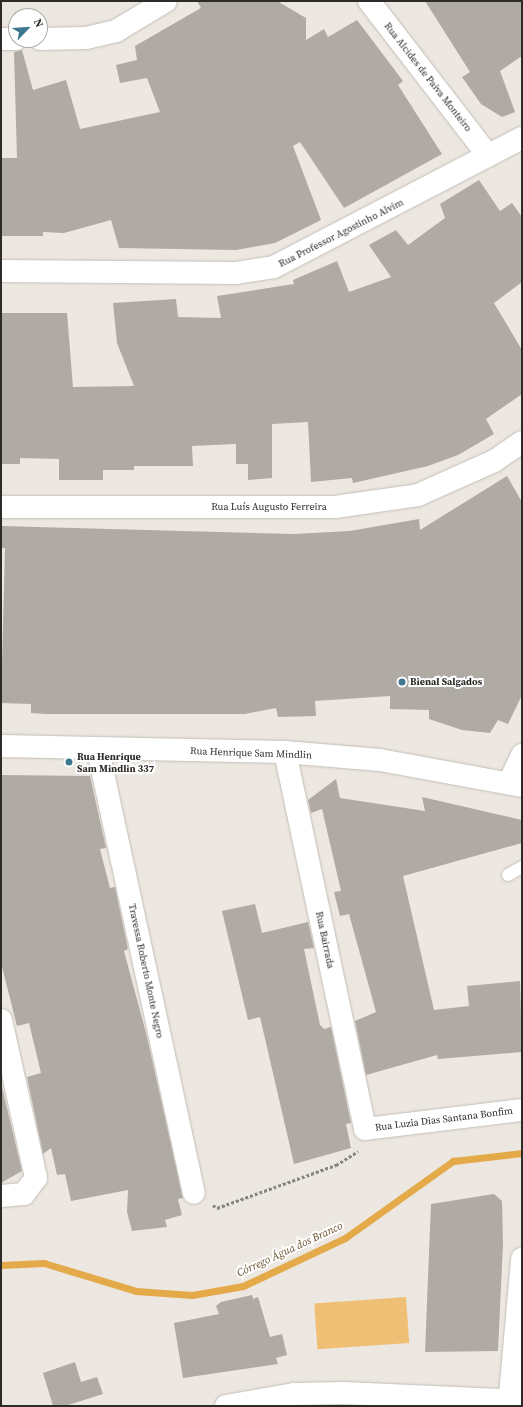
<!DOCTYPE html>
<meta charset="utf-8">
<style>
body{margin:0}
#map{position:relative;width:523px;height:1407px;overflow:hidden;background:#ece7e0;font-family:"Source Serif 4",serif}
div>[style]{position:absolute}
.green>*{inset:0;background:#f0bf76;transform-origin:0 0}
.stream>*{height:7px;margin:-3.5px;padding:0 3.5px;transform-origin:3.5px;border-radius:3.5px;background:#e4aa4a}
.building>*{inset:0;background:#afaaa3}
.path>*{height:2.5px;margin-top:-1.25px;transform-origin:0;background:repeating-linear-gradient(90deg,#898580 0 3px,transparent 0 5px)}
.roads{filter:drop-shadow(0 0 1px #c3beb7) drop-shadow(0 0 1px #c3beb7)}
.lane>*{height:12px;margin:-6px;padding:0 6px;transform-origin:6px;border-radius:6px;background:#fff}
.street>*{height:22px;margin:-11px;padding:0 11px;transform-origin:11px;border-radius:11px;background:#fff}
.secondary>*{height:22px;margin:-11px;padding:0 11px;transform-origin:11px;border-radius:11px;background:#fff}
.dots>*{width:11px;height:11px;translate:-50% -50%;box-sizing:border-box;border:2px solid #fff;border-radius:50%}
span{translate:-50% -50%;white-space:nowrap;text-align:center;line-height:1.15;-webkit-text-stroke:4px #fff;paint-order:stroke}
.street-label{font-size:10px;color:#2d2b28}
.poi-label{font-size:10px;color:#2d2b28;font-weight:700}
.left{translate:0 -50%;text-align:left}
.water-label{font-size:11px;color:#684f29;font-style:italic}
.frame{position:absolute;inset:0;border:2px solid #2d2b28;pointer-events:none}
.north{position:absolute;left:8px;top:8px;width:40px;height:40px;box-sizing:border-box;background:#fff;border:1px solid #abaaa9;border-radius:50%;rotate:65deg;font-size:11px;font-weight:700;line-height:16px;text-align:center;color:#2d2b28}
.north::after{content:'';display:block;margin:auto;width:14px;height:18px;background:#3d7890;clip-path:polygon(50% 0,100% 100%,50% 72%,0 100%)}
</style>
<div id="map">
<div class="green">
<i style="left:406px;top:1297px;width:46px;height:92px;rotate:86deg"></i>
</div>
<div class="stream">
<i style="left:1px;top:1265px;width:43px;rotate:-2.7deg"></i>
<i style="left:44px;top:1263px;width:96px;rotate:16.9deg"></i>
<i style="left:136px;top:1291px;width:56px;rotate:4.1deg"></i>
<i style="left:192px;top:1295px;width:52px;rotate:-10deg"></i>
<i style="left:243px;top:1286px;width:113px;rotate:-25.2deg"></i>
<i style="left:345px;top:1238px;width:133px;rotate:-35.5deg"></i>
<i style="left:453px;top:1161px;width:69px;rotate:-6.6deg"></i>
</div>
<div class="building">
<i style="clip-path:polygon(197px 1px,277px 1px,306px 18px,306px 40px,324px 29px,328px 37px,357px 20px,403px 81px,398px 85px,442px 154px,344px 208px,300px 142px,293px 146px,321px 220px,275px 243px,236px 250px,119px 248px,111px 220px,64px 233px,43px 232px,43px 236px,2px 236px,1px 158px,17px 158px,14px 52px,22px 50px,33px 90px,66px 80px,80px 129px,160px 112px,147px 78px,120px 83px,116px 65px,137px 60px,135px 46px,201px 8px)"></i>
<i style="clip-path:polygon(425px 1px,522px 1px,522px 56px,500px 71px,515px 112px,502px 117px,481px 104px,462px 77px,470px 72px)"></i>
<i style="clip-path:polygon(479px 180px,500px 211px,512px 203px,522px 217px,522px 282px,494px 303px,522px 350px,522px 394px,486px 419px,494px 434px,458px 455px,428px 466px,353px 483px,352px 478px,311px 482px,308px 422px,272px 424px,272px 478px,248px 480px,248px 464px,236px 464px,236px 444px,192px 446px,193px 466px,134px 466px,134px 470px,103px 470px,103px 480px,59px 480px,59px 459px,20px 458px,20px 464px,1px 464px,2px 313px,67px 313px,73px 387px,134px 386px,117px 343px,113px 303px,176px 299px,178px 317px,221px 318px,217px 296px,294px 284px,293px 280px,337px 261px,349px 292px,391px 277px,369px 245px,396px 230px,408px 245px,445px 218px,440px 204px)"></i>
<i style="clip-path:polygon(507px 476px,522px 502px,522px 695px,508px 724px,498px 720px,490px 733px,462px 730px,429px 719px,429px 710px,390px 709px,390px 696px,315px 701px,316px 716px,278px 717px,276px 708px,245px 714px,45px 714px,31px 713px,31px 704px,1px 703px,5px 548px,1px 548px,1px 526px,294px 534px,350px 531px,419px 519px,420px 530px)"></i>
<i style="clip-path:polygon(1px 775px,90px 776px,106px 848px,100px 849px,110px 888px,115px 887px,128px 949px,124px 951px,147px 1037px,183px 1198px,178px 1199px,182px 1215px,165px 1220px,167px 1227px,132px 1231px,127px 1212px,128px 1190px,71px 1201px,65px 1174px,57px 1175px,51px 1148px,43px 1154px,27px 1077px,41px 1073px,29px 1023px,17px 1026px,1px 963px)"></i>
<i style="clip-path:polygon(336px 779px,340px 798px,425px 811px,422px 797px,522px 820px,522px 843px,403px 876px,434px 1010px,469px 1006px,467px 986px,520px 981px,522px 1052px,438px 1059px,437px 1055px,366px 1075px,355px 1021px,376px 1012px,349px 914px,340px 916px,334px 892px,341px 891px,322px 809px,311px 813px,308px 800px)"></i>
<i style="clip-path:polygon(255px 904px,262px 933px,308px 922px,314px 948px,304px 949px,320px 1025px,324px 1029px,331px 1027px,351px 1123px,346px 1124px,351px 1148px,294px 1164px,260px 1017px,248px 1020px,222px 911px)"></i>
<i style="clip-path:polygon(1px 1083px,22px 1171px,1px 1183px)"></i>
<i style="clip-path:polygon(494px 1194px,502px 1201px,503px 1243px,498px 1351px,425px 1352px,431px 1204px)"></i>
<i style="clip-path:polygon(252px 1295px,253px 1299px,258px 1297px,270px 1337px,282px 1334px,287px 1355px,276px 1358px,278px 1364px,183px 1378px,174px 1323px,219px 1314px,216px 1306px,221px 1302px)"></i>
<i style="clip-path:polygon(75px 1362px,81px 1382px,97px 1377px,103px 1394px,65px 1406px,53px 1406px,43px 1373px)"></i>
</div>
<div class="path">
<i style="left:213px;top:1205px;width:5px;rotate:37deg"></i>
<i style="left:217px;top:1208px;width:127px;rotate:-19.9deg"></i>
<i style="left:336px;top:1165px;width:26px;rotate:-32deg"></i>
</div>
<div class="roads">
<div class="lane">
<i style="left:508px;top:875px;width:16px;rotate:-30deg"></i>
</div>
<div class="street">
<i style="left:369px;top:1px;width:192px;rotate:52.4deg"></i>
<i style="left:1px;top:39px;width:15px"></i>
<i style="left:40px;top:39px;width:46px;rotate:-1.2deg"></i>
<i style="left:86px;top:38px;width:31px;rotate:-13deg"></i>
<i style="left:116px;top:31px;width:58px;rotate:-31deg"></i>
<i style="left:1px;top:507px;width:334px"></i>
<i style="left:335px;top:507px;width:84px;rotate:-8.2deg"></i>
<i style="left:418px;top:495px;width:83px;rotate:-24.1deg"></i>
<i style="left:494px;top:461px;width:34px;rotate:-34deg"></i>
<i style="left:98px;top:750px;width:453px;rotate:77.8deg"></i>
<i style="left:285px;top:752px;width:385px;rotate:78deg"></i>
<i style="left:365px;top:1129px;width:158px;rotate:-6.9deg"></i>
<i style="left:509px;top:783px;width:31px;rotate:-65deg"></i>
<i style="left:1px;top:1020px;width:162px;rotate:77.5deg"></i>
<i style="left:36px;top:1178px;width:20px;rotate:127deg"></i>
<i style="left:24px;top:1194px;width:23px;rotate:175deg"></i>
<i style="left:509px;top:1406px;width:148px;rotate:-84.9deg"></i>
</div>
<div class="secondary">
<i style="left:1px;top:271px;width:235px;rotate:0.5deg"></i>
<i style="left:236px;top:273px;width:38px;rotate:-9deg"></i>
<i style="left:274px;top:267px;width:280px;rotate:-27.5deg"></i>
<i style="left:1px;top:746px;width:284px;rotate:1.2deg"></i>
<i style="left:285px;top:752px;width:95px;rotate:4.8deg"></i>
<i style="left:380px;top:760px;width:144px;rotate:10.4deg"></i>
<i style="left:226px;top:1406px;width:69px;rotate:-10deg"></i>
<i style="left:294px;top:1394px;width:50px;rotate:-1.1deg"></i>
<i style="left:344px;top:1393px;width:178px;rotate:2.6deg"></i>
</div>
</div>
<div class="dots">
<i style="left:402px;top:682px;background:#3d7890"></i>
<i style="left:69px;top:762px;background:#3d7890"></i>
</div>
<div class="street-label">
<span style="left:428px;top:77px;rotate:52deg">Rua Alcides de Paiva Monteiro</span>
<span style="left:341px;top:233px;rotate:-27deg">Rua Professor Agostinho Alvim</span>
<span style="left:269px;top:507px">Rua Luís Augusto Ferreira</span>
<span style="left:251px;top:753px;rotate:2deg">Rua Henrique Sam Mindlin</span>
<span style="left:325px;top:940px;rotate:78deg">Rua Bairrada</span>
<span style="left:146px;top:971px;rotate:78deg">Travessa Roberto Monte Negro</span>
<span style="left:444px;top:1119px;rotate:-7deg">Rua Luzia Dias Santana Bonfim</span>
</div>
<div class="poi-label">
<span class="left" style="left:410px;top:682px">Bienal Salgados</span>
<span class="left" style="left:77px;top:762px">Rua Henrique<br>Sam Mindlin 337</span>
</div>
<div class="water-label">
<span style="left:290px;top:1250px;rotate:-25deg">Córrego Água dos Branco</span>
</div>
<div class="frame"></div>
<div class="north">N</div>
</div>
